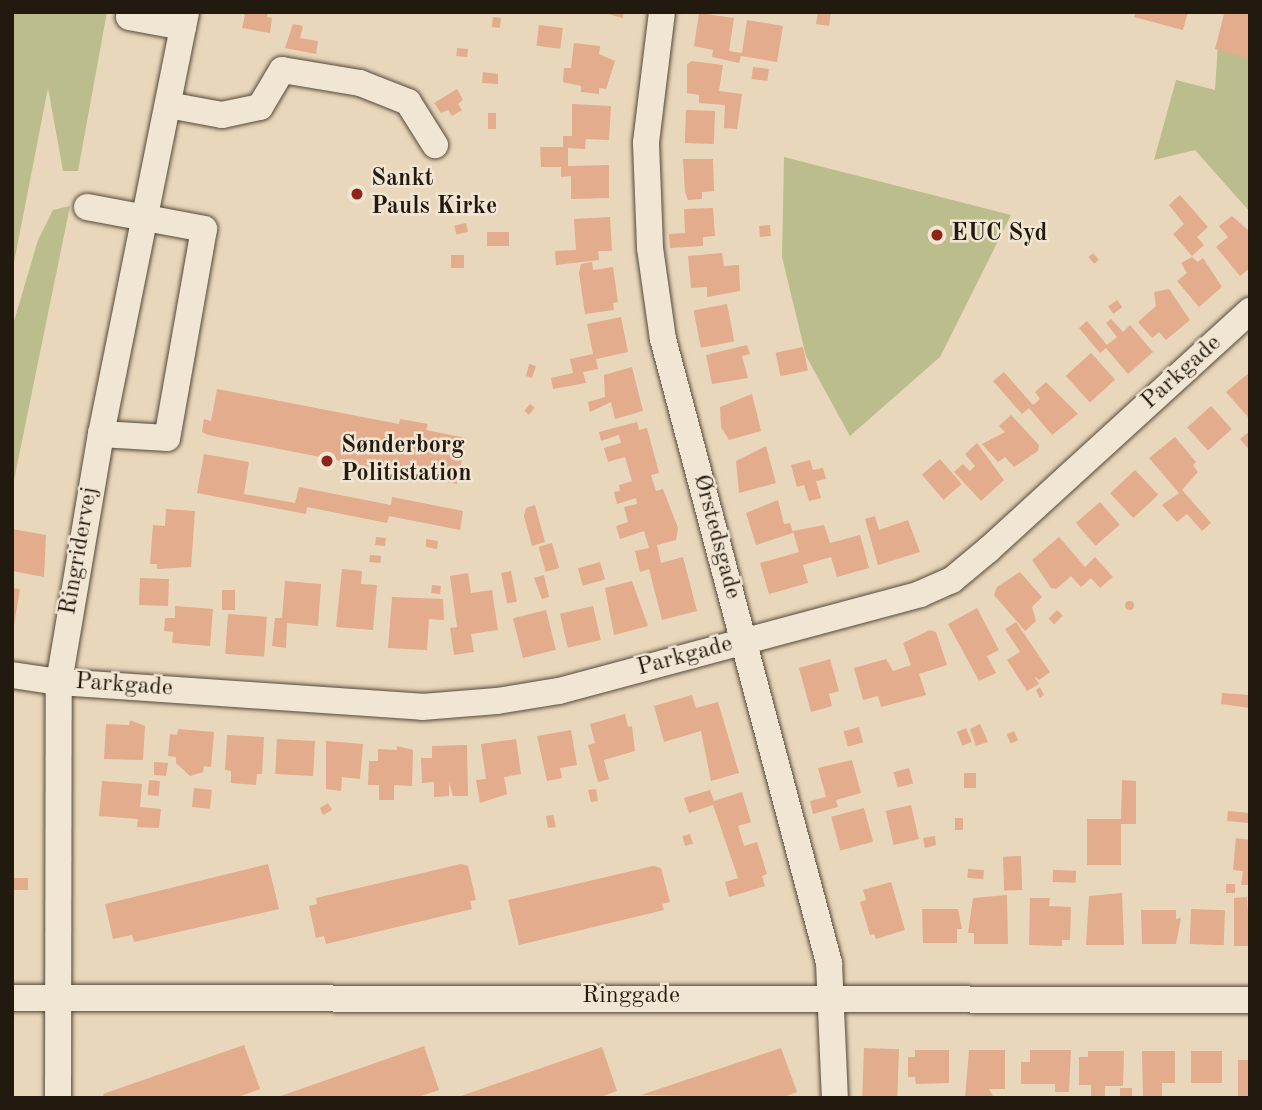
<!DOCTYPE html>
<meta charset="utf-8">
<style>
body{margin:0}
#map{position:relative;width:1262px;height:1110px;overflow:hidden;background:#e9d7bb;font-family:"Old Standard TT",serif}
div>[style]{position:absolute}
.green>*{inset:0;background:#bcbd8c}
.building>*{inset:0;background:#e2ac8d;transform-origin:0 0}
.round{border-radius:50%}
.roads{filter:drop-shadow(0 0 2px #54493a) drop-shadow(0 0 2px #54493a)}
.minor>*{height:26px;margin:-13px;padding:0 13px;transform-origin:13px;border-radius:13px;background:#f1e5d3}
.dots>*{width:19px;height:19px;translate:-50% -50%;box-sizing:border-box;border:4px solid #f1e5d3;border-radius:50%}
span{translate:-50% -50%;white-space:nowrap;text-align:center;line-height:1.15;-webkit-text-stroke:5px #f1e5d3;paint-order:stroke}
.poi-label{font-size:24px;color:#231a0f;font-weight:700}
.left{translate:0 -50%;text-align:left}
.street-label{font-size:24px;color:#231a0f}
.frame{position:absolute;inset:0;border:14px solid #231a0f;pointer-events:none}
</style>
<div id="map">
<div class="green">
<i style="clip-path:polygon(12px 12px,107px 12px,78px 171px,63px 171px,48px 88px,12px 273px)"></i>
<i style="clip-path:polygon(1218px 43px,1250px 51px,1250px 212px,1195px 150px,1154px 160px,1176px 80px,1215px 90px)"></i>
<i style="clip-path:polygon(784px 157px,1011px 215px,940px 357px,850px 436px,806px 356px,782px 257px)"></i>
<i style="clip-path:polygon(70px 206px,14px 480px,12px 480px,12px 328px,38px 240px,53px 210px)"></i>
</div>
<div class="building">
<i style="clip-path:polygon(238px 12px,268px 12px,267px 17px,272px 18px,270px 33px,242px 28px,245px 15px)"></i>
<i style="clip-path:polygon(600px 12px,624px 12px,623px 18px)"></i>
<i style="clip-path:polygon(818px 12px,831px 12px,829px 26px,816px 24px)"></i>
<i style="clip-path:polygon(1136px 12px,1188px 12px,1183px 30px,1134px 17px)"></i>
<i style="clip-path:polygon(1219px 12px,1250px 12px,1250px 59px,1215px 49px,1224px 14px)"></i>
<i style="clip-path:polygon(699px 13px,734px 18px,729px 51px,742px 53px,747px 20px,783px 26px,777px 62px,741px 56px,739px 63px,712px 57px,713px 50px,694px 46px)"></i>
<i style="left:493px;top:17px;width:8px;height:10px;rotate:7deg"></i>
<i style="clip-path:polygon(293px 24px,303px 26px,300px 38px,318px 41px,316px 54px,285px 48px)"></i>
<i style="left:539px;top:25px;width:24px;height:21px;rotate:7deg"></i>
<i style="clip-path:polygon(574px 43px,600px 46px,599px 54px,615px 61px,606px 89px,599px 88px,599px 94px,581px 92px,581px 86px,563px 82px,564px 68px,571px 68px)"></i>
<i style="left:457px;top:48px;width:11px;height:8px;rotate:5deg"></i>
<i style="clip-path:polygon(692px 61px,723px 65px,719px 91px,742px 94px,737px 129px,724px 128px,725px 105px,699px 103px,699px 95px,687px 93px,687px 64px)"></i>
<i style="left:753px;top:67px;width:16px;height:12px;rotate:7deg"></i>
<i style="clip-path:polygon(483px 72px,498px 74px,498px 84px,482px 83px)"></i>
<i style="clip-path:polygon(457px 89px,463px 100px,458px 104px,462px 110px,452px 116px,448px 110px,441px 113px,434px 103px)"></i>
<i style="clip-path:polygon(572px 104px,611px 106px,609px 140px,586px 139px,585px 149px,568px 148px,568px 166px,609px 165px,609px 198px,571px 199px,571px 176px,561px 177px,561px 167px,541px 167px,540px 147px,563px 147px,563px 136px,572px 136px)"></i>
<i style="left:686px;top:110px;width:29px;height:33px;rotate:2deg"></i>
<i style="left:488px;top:113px;width:8px;height:16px"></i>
<i style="clip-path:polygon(683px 159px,713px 159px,714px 191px,702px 192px,702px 199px,688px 200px,685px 192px)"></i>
<i style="left:360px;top:190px;width:6px;height:9px;rotate:72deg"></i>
<i style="clip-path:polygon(1180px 195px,1208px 227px,1197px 237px,1204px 245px,1192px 256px,1173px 234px,1184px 224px,1169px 205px)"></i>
<i style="clip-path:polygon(713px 208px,715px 236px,703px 237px,703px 246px,670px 248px,669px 234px,685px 233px,684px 209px)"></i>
<i style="clip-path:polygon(1232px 216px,1250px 232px,1250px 268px,1240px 276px,1216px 247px,1228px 237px,1219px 226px)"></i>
<i style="clip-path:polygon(610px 217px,612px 251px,598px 251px,599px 260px,556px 265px,555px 251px,576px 250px,574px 219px)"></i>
<i style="left:466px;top:223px;width:9px;height:12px;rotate:77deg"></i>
<i style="left:770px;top:225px;width:11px;height:11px;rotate:85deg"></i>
<i style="left:509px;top:232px;width:14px;height:22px;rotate:90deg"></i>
<i style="clip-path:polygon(722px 253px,724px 266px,739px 265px,740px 291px,707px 297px,707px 287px,691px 288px,688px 256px)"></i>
<i style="left:1093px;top:253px;width:9px;height:6px;rotate:49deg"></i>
<i style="left:451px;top:255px;width:13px;height:13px"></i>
<i style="clip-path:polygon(1192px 257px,1198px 262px,1203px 258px,1222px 287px,1199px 307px,1177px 281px,1187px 273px,1181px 263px)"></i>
<i style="clip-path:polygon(592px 262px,593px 270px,613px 267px,618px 302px,613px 303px,614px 310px,585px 314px,579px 273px,581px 264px)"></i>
<i style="clip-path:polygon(1169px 289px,1190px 320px,1166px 340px,1159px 332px,1152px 338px,1138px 322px,1156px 306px,1154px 292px)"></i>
<i style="left:1117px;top:300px;width:9px;height:11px;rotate:54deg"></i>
<i style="left:727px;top:304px;width:38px;height:34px;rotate:79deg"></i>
<i style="clip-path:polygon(621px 317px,628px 352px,596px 359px,598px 369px,583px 372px,586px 383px,553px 389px,551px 378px,573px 373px,570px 359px,593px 354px,587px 324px)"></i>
<i style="clip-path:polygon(1111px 319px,1123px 332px,1130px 325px,1153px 352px,1128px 374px,1106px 348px,1100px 353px,1079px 328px,1087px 321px,1107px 345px,1117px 337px,1106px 323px)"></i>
<i style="clip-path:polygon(747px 345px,750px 354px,742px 356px,748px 378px,712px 384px,706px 355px)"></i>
<i style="left:803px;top:347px;width:24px;height:28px;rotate:78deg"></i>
<i style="left:1091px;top:353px;width:36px;height:34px;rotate:48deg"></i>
<i style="clip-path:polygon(529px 364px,536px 366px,532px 378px,526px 376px)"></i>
<i style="clip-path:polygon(632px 367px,643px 411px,615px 419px,611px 402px,590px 412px,588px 402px,605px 397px,604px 375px)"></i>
<i style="clip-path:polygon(1004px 372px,1033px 405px,1040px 399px,1035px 392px,1046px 382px,1078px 414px,1052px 435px,1029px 408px,1022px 414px,993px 381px)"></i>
<i style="clip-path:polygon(1250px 372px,1250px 416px,1248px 417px,1226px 392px)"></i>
<i style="clip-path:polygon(217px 389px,399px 424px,400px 419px,428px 424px,426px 430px,466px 438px,457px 484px,208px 435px,202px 432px,204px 419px,211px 421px)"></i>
<i style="clip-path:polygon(752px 394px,761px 431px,729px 440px,721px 427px,720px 407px)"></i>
<i style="left:530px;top:404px;width:6px;height:9px;rotate:39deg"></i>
<i style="left:1211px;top:406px;width:31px;height:32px;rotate:48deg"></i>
<i style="clip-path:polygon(1011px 415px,1039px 445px,1038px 451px,1014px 467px,1005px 457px,998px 462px,982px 444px,1005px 432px,999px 426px)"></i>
<i style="clip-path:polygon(637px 422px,639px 430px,647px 428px,659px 473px,651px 475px,656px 491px,663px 489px,678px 528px,676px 540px,657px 545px,661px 563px,683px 557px,697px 611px,662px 620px,649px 569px,640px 572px,635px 551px,649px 548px,644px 531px,620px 539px,616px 526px,628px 522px,624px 507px,637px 504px,636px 498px,617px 504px,614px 492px,620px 491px,619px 485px,632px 481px,625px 457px,608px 462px,604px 448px,621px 443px,619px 435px,601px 441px,599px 432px)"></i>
<i style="clip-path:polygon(1250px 431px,1250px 451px,1240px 439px)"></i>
<i style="clip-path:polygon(1175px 437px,1196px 462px,1193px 465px,1198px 472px,1182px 490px,1211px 523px,1202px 531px,1187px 514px,1177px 522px,1162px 505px,1179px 493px,1149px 458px)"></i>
<i style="clip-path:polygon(977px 443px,1004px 480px,981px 501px,954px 472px,963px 464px,970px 471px,975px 466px,965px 454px)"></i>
<i style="clip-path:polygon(766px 446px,776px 483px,739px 493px,736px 461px)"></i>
<i style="clip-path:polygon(204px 454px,249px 462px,244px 494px,295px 503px,299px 487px,391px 505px,392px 497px,463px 511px,460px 530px,389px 516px,387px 523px,307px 507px,306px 514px,197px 493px)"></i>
<i style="left:940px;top:459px;width:33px;height:24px;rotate:49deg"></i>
<i style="clip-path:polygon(810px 460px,813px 470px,823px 468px,826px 479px,816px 481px,821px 498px,809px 501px,804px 485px,797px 487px,791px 465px)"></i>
<i style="left:1135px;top:470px;width:34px;height:34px;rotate:47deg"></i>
<i style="clip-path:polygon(778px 500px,784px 524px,790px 523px,793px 533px,756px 545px,746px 513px)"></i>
<i style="left:1100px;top:502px;width:30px;height:32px;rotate:49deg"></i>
<i style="clip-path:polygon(535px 505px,545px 542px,532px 546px,524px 516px,526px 508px)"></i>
<i style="clip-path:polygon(166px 509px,195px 511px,191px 567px,157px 569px,157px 564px,150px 564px,153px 525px,165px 526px)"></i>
<i style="clip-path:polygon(875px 516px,879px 530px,908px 520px,920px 552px,878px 565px,865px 519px)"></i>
<i style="clip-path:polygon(824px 525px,830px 543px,860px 535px,869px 568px,837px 577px,831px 557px,803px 565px,808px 583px,769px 594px,760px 563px,799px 552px,793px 531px)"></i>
<i style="clip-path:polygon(12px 529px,46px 535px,44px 577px,12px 571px)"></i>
<i style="left:376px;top:537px;width:10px;height:8px;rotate:6deg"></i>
<i style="clip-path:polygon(1059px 537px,1085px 567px,1095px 557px,1113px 577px,1100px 588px,1091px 578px,1081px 587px,1071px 576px,1056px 589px,1051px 588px,1032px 560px)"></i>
<i style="clip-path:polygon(426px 539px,438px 541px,437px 549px,426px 547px)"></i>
<i style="left:552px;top:543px;width:26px;height:14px;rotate:74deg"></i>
<i style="left:370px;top:555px;width:11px;height:7px;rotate:5deg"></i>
<i style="left:600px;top:562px;width:18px;height:23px;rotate:74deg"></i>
<i style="clip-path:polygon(342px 569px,362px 571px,361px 584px,377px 585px,373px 630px,336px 627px)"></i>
<i style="left:511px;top:571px;width:31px;height:10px;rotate:79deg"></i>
<i style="clip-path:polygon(1020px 572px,1042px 597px,1032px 607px,1036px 621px,1025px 631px,994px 595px,997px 587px)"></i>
<i style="clip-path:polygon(468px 573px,471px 593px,492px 590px,498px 630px,471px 634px,474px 652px,454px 655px,450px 628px,457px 627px,450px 576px)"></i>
<i style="clip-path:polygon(544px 575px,549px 597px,542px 599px,534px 578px)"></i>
<i style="left:140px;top:578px;width:29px;height:27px;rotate:2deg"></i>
<i style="clip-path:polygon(285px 581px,321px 584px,318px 626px,287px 623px,286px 648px,272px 646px,275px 618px,282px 618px)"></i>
<i style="clip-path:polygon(632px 581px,648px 626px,614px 635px,605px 588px)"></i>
<i style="left:432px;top:585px;width:9px;height:8px;rotate:6deg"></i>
<i style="clip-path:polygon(12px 588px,20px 589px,14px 625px,12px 625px)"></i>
<i style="left:222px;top:590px;width:13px;height:20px"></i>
<i style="clip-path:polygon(392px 597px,443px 599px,444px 620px,429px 619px,427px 650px,388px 648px)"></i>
<i class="round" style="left:1124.5px;top:600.5px;width:9px;height:9px"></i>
<i style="clip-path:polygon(175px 606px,213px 609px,210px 646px,172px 643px,173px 632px,164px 631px,165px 618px,175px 618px)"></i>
<i style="left:593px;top:606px;width:35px;height:34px;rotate:77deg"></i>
<i style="clip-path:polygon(977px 608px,999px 650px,987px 656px,996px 673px,979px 681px,948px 624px)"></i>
<i style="left:546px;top:610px;width:41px;height:34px;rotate:76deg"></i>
<i style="left:1057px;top:610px;width:8px;height:12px;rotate:45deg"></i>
<i style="left:228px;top:614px;width:39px;height:40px;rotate:4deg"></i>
<i style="clip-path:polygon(1016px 622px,1050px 672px,1039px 680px,1034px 676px,1039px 684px,1027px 691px,1007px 660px,1020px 652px,1005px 629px)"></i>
<i style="clip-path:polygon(930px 630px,936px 632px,947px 665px,919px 674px,926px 695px,881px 707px,878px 696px,863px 700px,854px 668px,886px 659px,893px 671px,911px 665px,903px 643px)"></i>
<i style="clip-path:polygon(830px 659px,839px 691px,829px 694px,832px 706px,811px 712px,799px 668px)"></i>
<i style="clip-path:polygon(1040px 687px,1044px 695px,1040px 698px,1036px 690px)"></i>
<i style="clip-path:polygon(1222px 693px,1250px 695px,1250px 708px,1221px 704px)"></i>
<i style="clip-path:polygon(692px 695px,696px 708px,718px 702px,739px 773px,711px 781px,701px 731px,664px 742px,654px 706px)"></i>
<i style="clip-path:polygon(625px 714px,628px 727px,632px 726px,635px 751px,604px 760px,609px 779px,598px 782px,588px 745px,595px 743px,590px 724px)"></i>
<i style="clip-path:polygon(130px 720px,145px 726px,143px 760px,104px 759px,106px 724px,129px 725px)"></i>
<i style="clip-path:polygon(980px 724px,988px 742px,976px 746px,970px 729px)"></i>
<i style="left:859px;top:727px;width:16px;height:16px;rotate:75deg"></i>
<i style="left:966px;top:728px;width:15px;height:10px;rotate:67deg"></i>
<i style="clip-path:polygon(178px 729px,214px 732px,211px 767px,204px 766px,203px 772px,190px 776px,176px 763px,176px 757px,168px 756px,170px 734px,177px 735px)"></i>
<i style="clip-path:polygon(571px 730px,577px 765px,560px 768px,562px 778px,547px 781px,537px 736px)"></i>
<i style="left:1014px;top:731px;width:10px;height:8px;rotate:66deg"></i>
<i style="clip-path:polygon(227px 735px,264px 737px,262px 774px,257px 774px,256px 785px,231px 783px,231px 771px,225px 770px)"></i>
<i style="left:277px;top:739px;width:38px;height:35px;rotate:3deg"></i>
<i style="clip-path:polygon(516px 739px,521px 774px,504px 777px,507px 794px,480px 803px,476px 780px,486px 779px,481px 744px)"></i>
<i style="clip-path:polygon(326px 741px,363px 744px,360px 779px,342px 777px,341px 791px,326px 789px)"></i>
<i style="clip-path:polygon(467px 745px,468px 796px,453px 796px,449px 782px,449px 796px,434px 797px,434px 782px,422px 783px,421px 758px,432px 758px,432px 746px)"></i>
<i style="clip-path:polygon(397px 746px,413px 750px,412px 786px,394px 785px,394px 800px,379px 800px,379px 785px,368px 785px,369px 761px,378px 761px,378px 749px,397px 750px)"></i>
<i style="clip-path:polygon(852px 760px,861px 793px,836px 800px,838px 807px,813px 814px,810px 801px,826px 797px,818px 768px)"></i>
<i style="clip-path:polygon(154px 762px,168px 763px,166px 776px,154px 775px)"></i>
<i style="left:909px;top:768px;width:16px;height:16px;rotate:75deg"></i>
<i style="left:964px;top:773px;width:12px;height:15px"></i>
<i style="left:149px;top:780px;width:11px;height:15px;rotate:5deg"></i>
<i style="clip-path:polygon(1122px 780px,1136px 781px,1136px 824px,1121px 824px,1121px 865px,1087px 865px,1087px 819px,1121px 819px)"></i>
<i style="clip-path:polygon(102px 781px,142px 784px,140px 807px,161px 809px,159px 828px,137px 827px,138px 819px,99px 816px)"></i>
<i style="left:194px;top:788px;width:18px;height:19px;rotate:6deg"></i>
<i style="clip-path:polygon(596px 789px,598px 801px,591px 802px,588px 790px)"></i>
<i style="clip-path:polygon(710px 790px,714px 801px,742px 792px,751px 822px,738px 826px,744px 846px,757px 842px,767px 874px,762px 876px,765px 886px,729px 897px,725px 882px,738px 878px,713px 805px,689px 813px,684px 798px)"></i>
<i style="clip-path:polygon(328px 803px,332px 810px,323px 815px,320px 808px)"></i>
<i style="left:911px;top:805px;width:35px;height:26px;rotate:77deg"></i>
<i style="left:864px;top:808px;width:35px;height:34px;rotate:75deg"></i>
<i style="left:1228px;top:811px;width:22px;height:10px;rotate:5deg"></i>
<i style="clip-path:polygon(553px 815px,556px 827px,548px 828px,546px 816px)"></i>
<i style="left:955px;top:818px;width:8px;height:12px"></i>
<i style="left:690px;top:834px;width:10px;height:8px;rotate:73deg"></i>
<i style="clip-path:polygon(935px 836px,936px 845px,925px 848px,923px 838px)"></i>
<i style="clip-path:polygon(1236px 838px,1250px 840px,1250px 885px,1241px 885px,1243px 871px,1233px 870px)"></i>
<i style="left:1021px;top:856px;width:34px;height:18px;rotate:88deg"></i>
<i style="clip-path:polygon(268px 864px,279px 909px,134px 942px,132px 935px,113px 939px,105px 904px)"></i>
<i style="clip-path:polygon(461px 864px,468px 866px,476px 900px,470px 901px,472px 909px,326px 944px,324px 936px,316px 938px,309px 906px,317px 904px,316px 898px)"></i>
<i style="clip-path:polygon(653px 866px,661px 868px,670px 902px,662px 904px,664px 910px,519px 945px,508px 900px)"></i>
<i style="left:968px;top:869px;width:16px;height:9px;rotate:4deg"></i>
<i style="left:1053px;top:870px;width:23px;height:12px;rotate:2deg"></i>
<i style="left:12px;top:878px;width:16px;height:12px"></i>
<i style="clip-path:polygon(891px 882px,905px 930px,876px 939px,874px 934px,870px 935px,860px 902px,866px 900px,863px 890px)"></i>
<i style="left:1226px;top:884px;width:9px;height:9px"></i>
<i style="clip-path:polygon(1122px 893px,1124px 945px,1086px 945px,1089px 896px)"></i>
<i style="clip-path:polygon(1007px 895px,1008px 944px,974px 944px,974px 933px,968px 933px,973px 898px)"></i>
<i style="clip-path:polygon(1247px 897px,1250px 946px,1234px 946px,1234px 898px)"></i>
<i style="clip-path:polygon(1030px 898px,1050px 898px,1049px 906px,1071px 907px,1070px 940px,1062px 940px,1062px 946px,1029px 945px)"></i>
<i style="clip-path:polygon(922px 909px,958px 909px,962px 929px,957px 929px,957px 943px,923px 943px)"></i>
<i style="left:1191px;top:909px;width:34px;height:35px;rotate:2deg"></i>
<i style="clip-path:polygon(1141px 910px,1176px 910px,1176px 919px,1181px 918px,1176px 944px,1142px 944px)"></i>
<i style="clip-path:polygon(244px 1045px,260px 1089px,235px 1098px,104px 1098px,103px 1094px)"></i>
<i style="clip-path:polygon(424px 1046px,439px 1090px,415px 1098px,275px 1098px)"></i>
<i style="clip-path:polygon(602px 1047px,617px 1091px,598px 1098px,455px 1098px)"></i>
<i style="clip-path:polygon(781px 1048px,797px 1092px,781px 1098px,641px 1095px)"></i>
<i style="left:864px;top:1048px;width:35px;height:48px;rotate:2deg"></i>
<i style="clip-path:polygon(915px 1050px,949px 1050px,949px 1083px,916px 1084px,915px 1077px,908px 1077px,908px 1057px,915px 1057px)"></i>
<i style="clip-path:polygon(969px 1050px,1005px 1050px,1005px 1089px,989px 1089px,994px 1098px,965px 1098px)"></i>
<i style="clip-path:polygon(1030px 1050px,1071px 1050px,1069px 1092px,1055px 1092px,1055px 1084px,1021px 1084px,1021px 1062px,1030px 1062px)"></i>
<i style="clip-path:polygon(1088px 1051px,1124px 1051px,1123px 1086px,1105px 1086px,1105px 1098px,1091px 1098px,1091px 1085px,1079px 1085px,1079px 1057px,1088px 1057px)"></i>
<i style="clip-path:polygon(1142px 1051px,1175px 1051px,1175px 1083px,1162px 1083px,1162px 1098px,1143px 1098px)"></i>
<i style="left:1191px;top:1051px;width:31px;height:32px"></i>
<i style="left:1250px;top:1060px;width:38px;height:12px;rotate:90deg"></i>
<i style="left:1120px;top:1088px;width:12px;height:10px"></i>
</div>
<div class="roads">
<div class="minor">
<i style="left:662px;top:12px;width:132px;rotate:97deg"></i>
<i style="left:646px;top:143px;width:105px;rotate:87.8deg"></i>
<i style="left:650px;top:248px;width:92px;rotate:81.9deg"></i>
<i style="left:663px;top:339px;width:646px;rotate:75.1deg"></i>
<i style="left:829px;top:963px;width:135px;rotate:87.5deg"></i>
<i style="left:129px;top:17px;width:55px;rotate:10.5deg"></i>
<i style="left:168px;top:105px;width:55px;rotate:10.5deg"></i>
<i style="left:222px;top:115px;width:39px;rotate:-12deg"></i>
<i style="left:260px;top:107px;width:43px;rotate:-59.3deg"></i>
<i style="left:282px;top:70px;width:79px;rotate:9.5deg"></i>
<i style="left:360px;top:83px;width:52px;rotate:21.6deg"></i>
<i style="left:408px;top:102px;width:51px;rotate:57.9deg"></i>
<i style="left:87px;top:207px;width:119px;rotate:10.6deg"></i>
<i style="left:204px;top:229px;width:212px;rotate:100deg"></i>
<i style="left:167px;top:438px;width:66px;rotate:-176.5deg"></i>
<i style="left:12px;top:675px;width:48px;rotate:8.5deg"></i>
<i style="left:59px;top:682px;width:364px;rotate:3.9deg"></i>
<i style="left:422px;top:707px;width:75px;rotate:-4.6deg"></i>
<i style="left:497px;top:701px;width:63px;rotate:-9.2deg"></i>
<i style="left:559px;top:691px;width:374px;rotate:-15deg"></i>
<i style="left:920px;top:594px;width:35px;rotate:-24deg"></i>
<i style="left:952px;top:580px;width:47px;rotate:-39.8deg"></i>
<i style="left:988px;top:550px;width:355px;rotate:-42.4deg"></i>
<i style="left:12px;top:998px;width:1238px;rotate:0.09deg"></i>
<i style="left:58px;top:1098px;width:416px;rotate:-89.9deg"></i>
<i style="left:59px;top:682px;width:252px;rotate:-80.4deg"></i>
<i style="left:101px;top:434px;width:430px;rotate:-78.6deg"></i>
</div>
</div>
<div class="dots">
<i style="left:357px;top:194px;background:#8f2418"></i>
<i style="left:937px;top:235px;background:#8f2418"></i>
<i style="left:327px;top:461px;background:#8f2418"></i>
</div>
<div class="poi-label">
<span class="left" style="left:371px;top:194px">Sankt<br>Pauls Kirke</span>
<span class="left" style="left:951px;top:235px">EUC Syd</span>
<span class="left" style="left:341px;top:461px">Sønderborg<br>Politistation</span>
</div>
<div class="street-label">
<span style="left:1182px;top:373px;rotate:-42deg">Parkgade</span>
<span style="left:716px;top:537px;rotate:75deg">Ørstedsgade</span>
<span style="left:80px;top:551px;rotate:-80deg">Ringridervej</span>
<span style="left:685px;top:657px;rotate:-15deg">Parkgade</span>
<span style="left:124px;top:686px;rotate:4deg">Parkgade</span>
<span style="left:631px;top:997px">Ringgade</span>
</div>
<div class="frame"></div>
</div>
